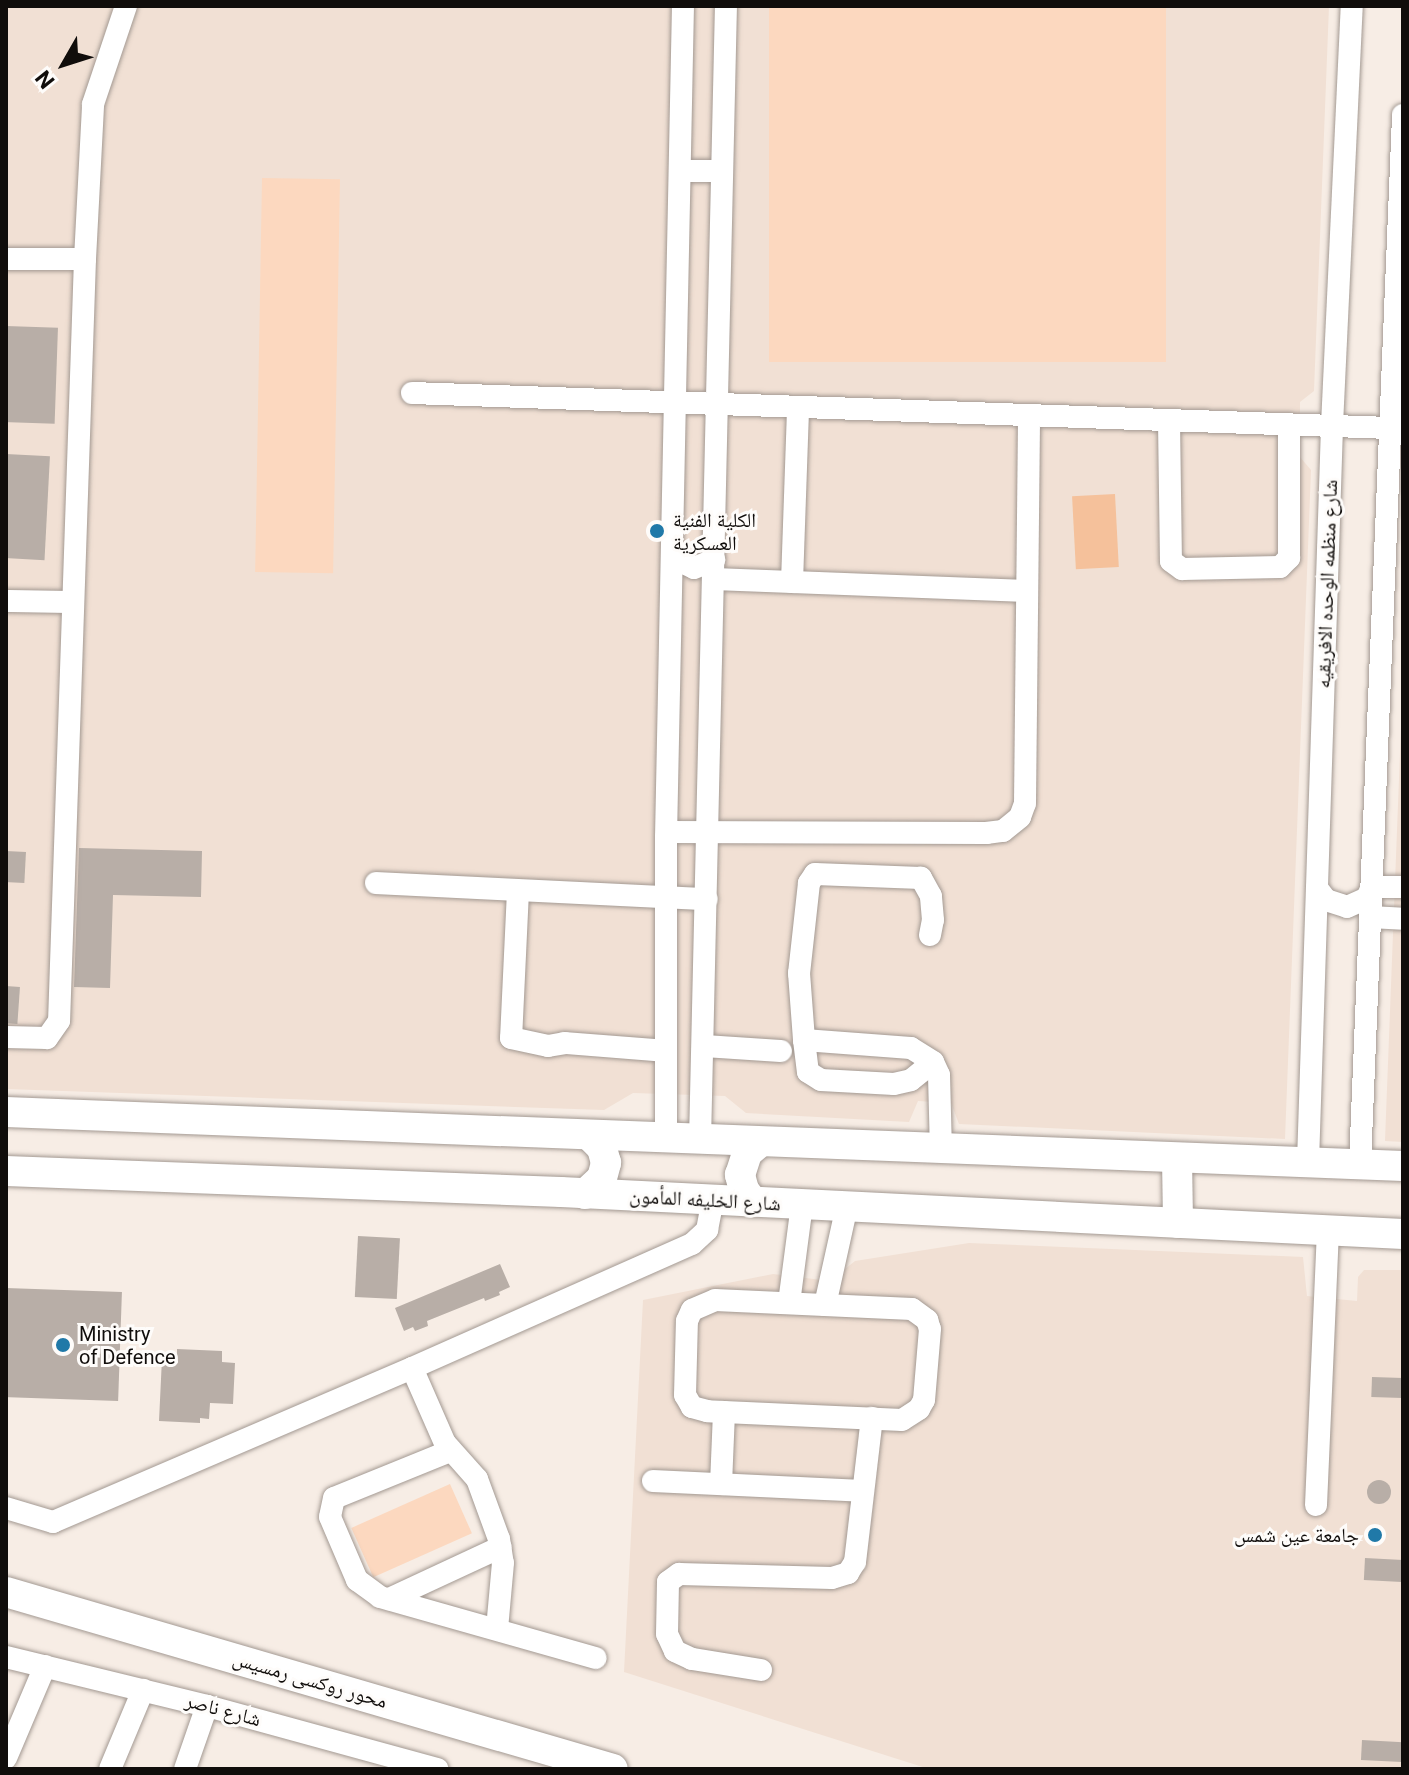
<!DOCTYPE html>
<meta charset="utf-8">
<style>
body{margin:0}
#map{position:relative;width:1409px;height:1775px;overflow:hidden;background:#f7ede5;font-family:Roboto,"Noto Naskh Arabic",sans-serif}
div>[style]{position:absolute}
.built>*{inset:0;background:#f1e0d4}
.green>*{inset:0;background:#fcd8bf;transform-origin:0 0}
.water>*{inset:0;background:#f5c19b;transform-origin:0 0}
.building>*{inset:0;background:#b8aea7;transform-origin:0 0}
.round{border-radius:50%}
.roads{filter:drop-shadow(0 0 2px #a39992) drop-shadow(0 0 2px #a39992)}
.minor>*{height:22px;margin:-11px;padding:0 11px;transform-origin:11px;border-radius:11px;background:#fff}
.major>*{height:30px;margin:-15px;padding:0 15px;transform-origin:15px;border-radius:15px;background:#fff}
.dots>*{width:22px;height:22px;translate:-50% -50%;box-sizing:border-box;border:4px solid #fefcfa;border-radius:50%}
span{translate:-50% -50%;white-space:nowrap;text-align:center;line-height:1.15;-webkit-text-stroke:6px #fefcfa;paint-order:stroke}
.poi-label{font-size:20px;color:#100d0b}
.left{translate:0 -50%;text-align:left}
.right{translate:-100% -50%;text-align:right}
.street-label{font-size:20px;color:#100d0b}
.frame{position:absolute;inset:0;border:8px solid #100d0b;pointer-events:none}
.north{position:absolute;left:24px;top:24px;width:80px;height:80px;-webkit-text-stroke:6px #fefcfa;paint-order:stroke;rotate:231deg;font-size:22px;font-weight:700;line-height:32px;text-align:center;color:#100d0b}
.north::after{content:'';display:block;margin:auto;width:28px;height:36px;background:#100d0b;clip-path:polygon(50% 0,100% 100%,50% 72%,0 100%)}
</style>
<div id="map">
<div class="built">
<i style="clip-path:polygon(6px 6px,1329px 6px,1314px 391px,1300px 402px,1300px 457px,1311px 470px,1285px 1139px,959px 1124px,951px 1103px,918px 1101px,909px 1122px,746px 1113px,725px 1096px,633px 1093px,604px 1110px,6px 1089px)"></i>
<i style="clip-path:polygon(1403px 676px,1403px 1142px,1385px 1141px)"></i>
<i style="clip-path:polygon(969px 1243px,1303px 1257px,1307px 1296px,1357px 1301px,1358px 1277px,1364px 1270px,1403px 1270px,1403px 1769px,929px 1769px,624px 1672px,643px 1300px,773px 1274px,830px 1281px,855px 1261px)"></i>
</div>
<div class="green">
<i style="left:769px;top:6px;width:397px;height:356px"></i>
<i style="left:262px;top:178px;width:78px;height:394px;rotate:1deg"></i>
<i style="left:450px;top:1484px;width:54px;height:108px;rotate:66deg"></i>
</div>
<div class="water">
<i style="left:1115px;top:494px;width:73px;height:43px;rotate:87deg"></i>
</div>
<div class="building">
<i style="left:6px;top:326px;width:52px;height:96px;rotate:2deg"></i>
<i style="left:6px;top:454px;width:44px;height:104px;rotate:3deg"></i>
<i style="clip-path:polygon(79px 848px,202px 851px,201px 897px,113px 895px,110px 988px,74px 987px)"></i>
<i style="left:6px;top:851px;width:20px;height:31px;rotate:3deg"></i>
<i style="left:6px;top:986px;width:14px;height:37px;rotate:4deg"></i>
<i style="left:358px;top:1236px;width:42px;height:61px;rotate:3deg"></i>
<i style="clip-path:polygon(500px 1264px,510px 1287px,499px 1292px,500px 1295px,485px 1301px,484px 1298px,427px 1321px,428px 1326px,415px 1331px,413px 1327px,404px 1331px,395px 1308px)"></i>
<i style="left:6px;top:1288px;width:116px;height:109px;rotate:2deg"></i>
<i style="clip-path:polygon(177px 1349px,222px 1351px,222px 1362px,235px 1363px,233px 1404px,210px 1403px,209px 1419px,200px 1418px,200px 1423px,159px 1421px,162px 1358px,177px 1359px)"></i>
<i style="left:1372px;top:1377px;width:31px;height:20px;rotate:2deg"></i>
<i class="round" style="left:1367px;top:1480px;width:24px;height:24px"></i>
<i style="left:1365px;top:1558px;width:38px;height:22px;rotate:3deg"></i>
<i style="left:1362px;top:1740px;width:41px;height:20px;rotate:3deg"></i>
</div>
<div class="roads">
<div class="minor">
<i style="left:680px;top:171px;width:42px"></i>
<i style="left:6px;top:259px;width:79px"></i>
<i style="left:85px;top:259px;width:762px;rotate:91.95deg"></i>
<i style="left:59px;top:1021px;width:21px;rotate:125deg"></i>
<i style="left:47px;top:1038px;width:41px;rotate:-178.6deg"></i>
<i style="left:85px;top:259px;width:155px;rotate:-87deg"></i>
<i style="left:93px;top:104px;width:103px;rotate:-71.4deg"></i>
<i style="left:412px;top:393px;width:979px;rotate:2.05deg"></i>
<i style="left:1169px;top:421px;width:140px;rotate:89.2deg"></i>
<i style="left:1171px;top:561px;width:14px;rotate:36deg"></i>
<i style="left:1182px;top:569px;width:98px;rotate:-1.2deg"></i>
<i style="left:1280px;top:567px;width:13px;rotate:-45deg"></i>
<i style="left:1289px;top:558px;width:134px;rotate:-90deg"></i>
<i style="left:673px;top:558px;width:23px;rotate:25deg"></i>
<i style="left:694px;top:568px;width:22px;rotate:-22deg"></i>
<i style="left:714px;top:579px;width:313px;rotate:2.2deg"></i>
<i style="left:792px;top:582px;width:174px;rotate:-88deg"></i>
<i style="left:6px;top:601px;width:67px;rotate:0.9deg"></i>
<i style="left:667px;top:832px;width:319px;rotate:0.2deg"></i>
<i style="left:986px;top:833px;width:17px;rotate:-7deg"></i>
<i style="left:1003px;top:831px;width:22px;rotate:-39deg"></i>
<i style="left:1020px;top:817px;width:15px;rotate:-70deg"></i>
<i style="left:1025px;top:803px;width:388px;rotate:-89.4deg"></i>
<i style="left:376px;top:883px;width:331px;rotate:2.8deg"></i>
<i style="left:1317px;top:888px;width:15px;rotate:53deg"></i>
<i style="left:1326px;top:900px;width:22px;rotate:18deg"></i>
<i style="left:1347px;top:907px;width:22px;rotate:-24deg"></i>
<i style="left:1367px;top:898px;width:12px;rotate:-66deg"></i>
<i style="left:1372px;top:887px;width:31px"></i>
<i style="left:518px;top:891px;width:147px;rotate:92.7deg"></i>
<i style="left:511px;top:1038px;width:38px;rotate:12deg"></i>
<i style="left:548px;top:1046px;width:17px;rotate:-10deg"></i>
<i style="left:565px;top:1043px;width:101px;rotate:4.5deg"></i>
<i style="left:1370px;top:917px;width:33px;rotate:3deg"></i>
<i style="left:930px;top:935px;width:15px;rotate:-79deg"></i>
<i style="left:933px;top:920px;width:24px;rotate:-95deg"></i>
<i style="left:931px;top:896px;width:21px;rotate:-119deg"></i>
<i style="left:921px;top:878px;width:106px;rotate:-177.8deg"></i>
<i style="left:815px;top:874px;width:11px;rotate:124deg"></i>
<i style="left:809px;top:883px;width:91px;rotate:96.3deg"></i>
<i style="left:799px;top:973px;width:67px;rotate:85.7deg"></i>
<i style="left:804px;top:1040px;width:107px;rotate:4.3deg"></i>
<i style="left:911px;top:1048px;width:26px;rotate:32deg"></i>
<i style="left:933px;top:1062px;width:14px;rotate:65deg"></i>
<i style="left:939px;top:1075px;width:75px;rotate:88.5deg"></i>
<i style="left:804px;top:1040px;width:32px;rotate:83deg"></i>
<i style="left:808px;top:1072px;width:15px;rotate:32deg"></i>
<i style="left:821px;top:1080px;width:73px;rotate:3.1deg"></i>
<i style="left:894px;top:1084px;width:17px;rotate:-13deg"></i>
<i style="left:911px;top:1080px;width:28px;rotate:-39deg"></i>
<i style="left:704px;top:1046px;width:77px;rotate:3.7deg"></i>
<i style="left:666px;top:1139px;width:302px;rotate:-90deg"></i>
<i style="left:666px;top:837px;width:831px;rotate:-88.83deg"></i>
<i style="left:700px;top:1141px;width:1135px;rotate:-88.69deg"></i>
<i style="left:1308px;top:1162px;width:737px;rotate:-88.13deg"></i>
<i style="left:1332px;top:425px;width:419px;rotate:-87.3deg"></i>
<i style="left:1360px;top:1164px;width:1050px;rotate:-87.65deg"></i>
<i style="left:715px;top:1300px;width:197px;rotate:2.6deg"></i>
<i style="left:912px;top:1309px;width:19px;rotate:36deg"></i>
<i style="left:927px;top:1320px;width:9px;rotate:72deg"></i>
<i style="left:930px;top:1329px;width:71px;rotate:94.8deg"></i>
<i style="left:924px;top:1400px;width:10px;rotate:119deg"></i>
<i style="left:919px;top:1409px;width:20px;rotate:147deg"></i>
<i style="left:902px;top:1420px;width:195px;rotate:-177.4deg"></i>
<i style="left:707px;top:1411px;width:16px;rotate:-165deg"></i>
<i style="left:692px;top:1407px;width:14px;rotate:-120deg"></i>
<i style="left:685px;top:1395px;width:74px;rotate:-88.5deg"></i>
<i style="left:687px;top:1321px;width:12px;rotate:-66deg"></i>
<i style="left:692px;top:1310px;width:25px;rotate:-23deg"></i>
<i style="left:789px;top:1303px;width:100px;rotate:-82.5deg"></i>
<i style="left:825px;top:1305px;width:101px;rotate:-77.5deg"></i>
<i style="left:412px;top:1368px;width:82px;rotate:66.3deg"></i>
<i style="left:445px;top:1443px;width:48px;rotate:48.4deg"></i>
<i style="left:477px;top:1479px;width:64px;rotate:69.9deg"></i>
<i style="left:499px;top:1539px;width:24px;rotate:81deg"></i>
<i style="left:503px;top:1563px;width:66px;rotate:95.2deg"></i>
<i style="left:450px;top:1451px;width:125px;rotate:157.9deg"></i>
<i style="left:334px;top:1498px;width:19px;rotate:102deg"></i>
<i style="left:330px;top:1517px;width:69px;rotate:66.8deg"></i>
<i style="left:357px;top:1580px;width:29px;rotate:36deg"></i>
<i style="left:380px;top:1597px;width:224px;rotate:15.8deg"></i>
<i style="left:653px;top:1481px;width:209px;rotate:2.7deg"></i>
<i style="left:721px;top:1484px;width:72px;rotate:-87.6deg"></i>
<i style="left:1316px;top:1505px;width:275px;rotate:-87.5deg"></i>
<i style="left:6px;top:1508px;width:49px;rotate:16.6deg"></i>
<i style="left:53px;top:1522px;width:391px;rotate:-23.2deg"></i>
<i style="left:412px;top:1368px;width:306px;rotate:-23.9deg"></i>
<i style="left:692px;top:1244px;width:21px;rotate:-43deg"></i>
<i style="left:707px;top:1230px;width:31px;rotate:-79deg"></i>
<i style="left:389px;top:1599px;width:123px;rotate:-24.9deg"></i>
<i style="left:6px;top:1657px;width:207px;rotate:13.7deg"></i>
<i style="left:207px;top:1706px;width:239px;rotate:15.3deg"></i>
<i style="left:761px;top:1670px;width:70px;rotate:-170.9deg"></i>
<i style="left:692px;top:1659px;width:19px;rotate:-155deg"></i>
<i style="left:675px;top:1651px;width:19px;rotate:-115deg"></i>
<i style="left:667px;top:1634px;width:52px;rotate:-88.9deg"></i>
<i style="left:668px;top:1582px;width:14px;rotate:-36deg"></i>
<i style="left:679px;top:1574px;width:153px;rotate:1.5deg"></i>
<i style="left:832px;top:1578px;width:17px;rotate:-17deg"></i>
<i style="left:848px;top:1573px;width:13px;rotate:-58deg"></i>
<i style="left:855px;top:1562px;width:145px;rotate:-83.3deg"></i>
<i style="left:6px;top:1758px;width:100px;rotate:-67deg"></i>
<i style="left:110px;top:1769px;width:86px;rotate:-67.3deg"></i>
<i style="left:185px;top:1769px;width:67px;rotate:-70.8deg"></i>
</div>
<div class="major">
<i style="left:6px;top:1112px;width:1398px;rotate:2.21deg"></i>
<i style="left:1177px;top:1158px;width:65px;rotate:89.1deg"></i>
<i style="left:6px;top:1171px;width:555px;rotate:2.17deg"></i>
<i style="left:561px;top:1192px;width:843px;rotate:2.86deg"></i>
<i style="left:585px;top:1194px;width:23px;rotate:-43deg"></i>
<i style="left:602px;top:1178px;width:16px;rotate:-75deg"></i>
<i style="left:606px;top:1163px;width:16px;rotate:-105deg"></i>
<i style="left:602px;top:1148px;width:16px;rotate:-135deg"></i>
<i style="left:753px;top:1202px;width:15px;rotate:-127deg"></i>
<i style="left:744px;top:1190px;width:16px;rotate:-105deg"></i>
<i style="left:740px;top:1175px;width:23px;rotate:-72deg"></i>
<i style="left:747px;top:1153px;width:16px;rotate:-40deg"></i>
<i style="left:6px;top:1592px;width:632px;rotate:16.26deg"></i>
</div>
</div>
<div class="dots">
<i style="left:657px;top:531px;background:#2079a8"></i>
<i style="left:63px;top:1345px;background:#2079a8"></i>
<i style="left:1375px;top:1535px;background:#2079a8"></i>
</div>
<div class="poi-label">
<span class="left" style="left:673px;top:532px">الكلية الفنية<br>العسكرية</span>
<span class="left" style="left:79px;top:1346px">Ministry<br>of Defence</span>
<span class="right" style="left:1359px;top:1535px">جامعة عين شمس</span>
</div>
<div class="street-label">
<span style="left:1327px;top:584px;rotate:-88deg">شارع منظمه الوحده الافريقيه</span>
<span style="left:705px;top:1200px;rotate:3deg">شارع الخليفه المأمون</span>
<span style="left:310px;top:1680px;rotate:16deg">محور روكسى رمسيس</span>
<span style="left:223px;top:1710px;rotate:15deg">شارع ناصر</span>
</div>
<div class="frame"></div>
<div class="north">N</div>
</div>
